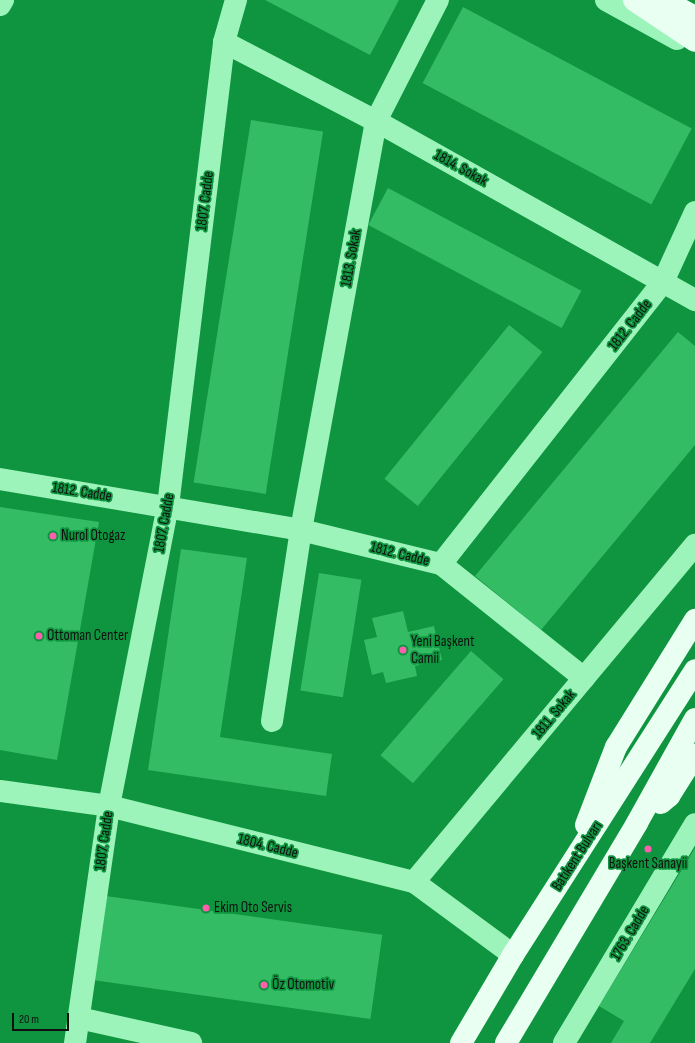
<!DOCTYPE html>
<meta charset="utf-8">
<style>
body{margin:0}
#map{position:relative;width:695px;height:1043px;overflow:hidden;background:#0f943f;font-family:"Sofia Sans Condensed",sans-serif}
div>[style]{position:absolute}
.building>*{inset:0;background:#33bc63;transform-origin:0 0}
.minor>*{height:22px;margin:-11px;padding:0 11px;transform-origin:11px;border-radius:11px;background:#9cf4ba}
.major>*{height:22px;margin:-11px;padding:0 11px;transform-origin:11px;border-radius:11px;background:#e9fff2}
.dots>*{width:11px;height:11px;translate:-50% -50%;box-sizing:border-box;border:2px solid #0f943f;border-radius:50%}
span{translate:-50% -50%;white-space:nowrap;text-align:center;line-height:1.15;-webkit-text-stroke:3.5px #0f943f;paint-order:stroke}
.street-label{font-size:15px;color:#111}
.poi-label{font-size:15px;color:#111}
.left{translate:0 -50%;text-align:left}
.scale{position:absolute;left:12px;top:1013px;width:57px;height:18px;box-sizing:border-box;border:2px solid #111;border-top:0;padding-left:5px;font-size:12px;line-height:14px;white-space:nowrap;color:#111;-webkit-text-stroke:3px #0f943f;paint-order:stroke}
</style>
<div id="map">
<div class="building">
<i style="clip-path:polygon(265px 0,399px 0,370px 55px)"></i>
<i style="left:463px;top:7px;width:259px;height:86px;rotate:28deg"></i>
<i style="left:251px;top:120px;width:73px;height:367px;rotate:9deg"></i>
<i style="left:388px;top:188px;width:219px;height:42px;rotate:28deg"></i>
<i style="left:509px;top:325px;width:43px;height:198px;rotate:39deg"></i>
<i style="clip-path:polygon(678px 332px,695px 346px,695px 445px,541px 630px,475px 576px)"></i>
<i style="clip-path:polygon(0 507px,99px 522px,57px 760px,0 750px)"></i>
<i style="clip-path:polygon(181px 549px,247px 558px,220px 737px,332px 754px,326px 796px,148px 770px)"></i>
<i style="left:319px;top:573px;width:43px;height:119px;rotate:9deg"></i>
<i style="clip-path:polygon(403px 611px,408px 632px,434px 626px,442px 660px,415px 666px,417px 676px,386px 683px,383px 672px,372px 675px,364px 640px,377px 637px,372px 618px)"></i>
<i style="left:471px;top:651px;width:43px;height:138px;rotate:41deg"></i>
<i style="clip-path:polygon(695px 848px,695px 969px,650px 1043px,611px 1043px,624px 1021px,599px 1006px)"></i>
<i style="left:106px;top:896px;width:279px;height:85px;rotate:8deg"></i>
</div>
<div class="minor">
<i style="left:606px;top:0;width:81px;rotate:28.8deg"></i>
<i style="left:0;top:5px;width:6px;rotate:-59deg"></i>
<i style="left:224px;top:42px;width:171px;rotate:27.5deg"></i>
<i style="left:376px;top:121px;width:366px;rotate:29.3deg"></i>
<i style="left:0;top:479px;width:305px;rotate:9.6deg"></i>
<i style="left:301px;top:530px;width:144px;rotate:13.7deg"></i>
<i style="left:441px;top:564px;width:359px;rotate:-51.8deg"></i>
<i style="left:663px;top:282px;width:77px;rotate:-65.4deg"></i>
<i style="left:441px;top:564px;width:183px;rotate:38.6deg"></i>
<i style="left:272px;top:721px;width:193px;rotate:-81.4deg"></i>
<i style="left:301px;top:530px;width:416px;rotate:-79.6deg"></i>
<i style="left:376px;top:121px;width:136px;rotate:-62.9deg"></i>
<i style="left:0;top:791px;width:110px;rotate:7.8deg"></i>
<i style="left:109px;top:806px;width:314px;rotate:14deg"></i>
<i style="left:414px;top:882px;width:123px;rotate:36.4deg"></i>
<i style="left:414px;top:882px;width:439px;rotate:-50.2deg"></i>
<i style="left:79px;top:1018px;width:115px;rotate:12.6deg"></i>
<i style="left:75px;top:1043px;width:239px;rotate:-81.8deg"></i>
<i style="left:109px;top:806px;width:306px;rotate:-78.9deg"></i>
<i style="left:168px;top:506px;width:467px;rotate:-83.1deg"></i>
<i style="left:224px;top:42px;width:44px;rotate:-74.1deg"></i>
<i style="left:564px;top:1043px;width:255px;rotate:-59.1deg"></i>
</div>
<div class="major">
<i style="left:634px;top:0;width:73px;rotate:33.9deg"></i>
<i style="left:664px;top:0;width:35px;rotate:29deg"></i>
<i style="left:661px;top:803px;width:11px;rotate:-41deg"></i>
<i style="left:669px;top:796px;width:49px;rotate:-57.6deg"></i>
<i style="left:586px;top:825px;width:84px;rotate:-69deg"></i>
<i style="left:616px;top:747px;width:150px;rotate:-58.1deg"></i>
<i style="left:461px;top:1043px;width:102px;rotate:-59.4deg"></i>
<i style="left:513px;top:955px;width:338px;rotate:-57.4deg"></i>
<i style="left:506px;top:1043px;width:256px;rotate:-59.2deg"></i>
<i style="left:637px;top:823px;width:119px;rotate:-60.9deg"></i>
</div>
<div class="dots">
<i style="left:53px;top:536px;background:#ff5fad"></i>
<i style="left:39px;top:636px;background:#ff5fad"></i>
<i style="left:403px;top:650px;background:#ff5fad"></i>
<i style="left:648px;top:849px;background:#ff5fad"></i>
<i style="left:206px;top:908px;background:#ff5fad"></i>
<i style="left:264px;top:985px;background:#ff5fad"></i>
</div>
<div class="street-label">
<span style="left:461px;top:168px;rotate:29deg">1814. Sokak</span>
<span style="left:205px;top:201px;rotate:-83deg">1807. Cadde</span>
<span style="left:351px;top:258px;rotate:-80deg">1813. Sokak</span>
<span style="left:630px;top:325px;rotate:-52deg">1812. Cadde</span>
<span style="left:82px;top:492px;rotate:9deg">1812. Cadde</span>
<span style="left:164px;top:523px;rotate:-80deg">1807. Cadde</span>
<span style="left:400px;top:554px;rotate:14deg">1812. Cadde</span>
<span style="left:554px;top:714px;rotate:-50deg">1811. Sokak</span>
<span style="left:104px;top:841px;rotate:-82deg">1807. Cadde</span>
<span style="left:268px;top:846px;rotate:14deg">1804. Cadde</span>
<span style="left:577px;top:856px;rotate:-57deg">Batıkent Bulvarı</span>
<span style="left:630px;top:933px;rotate:-59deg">1763. Cadde</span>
</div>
<div class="poi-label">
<span class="left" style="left:61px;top:536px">Nurol Otogaz</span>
<span class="left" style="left:47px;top:636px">Ottoman Center</span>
<span class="left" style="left:411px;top:650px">Yeni Başkent<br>Camii</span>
<span style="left:648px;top:864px">Başkent Sanayii</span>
<span class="left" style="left:214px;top:908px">Ekim Oto Servis</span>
<span class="left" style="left:272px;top:985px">Öz Otomotiv</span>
</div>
<div class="scale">20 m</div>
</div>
